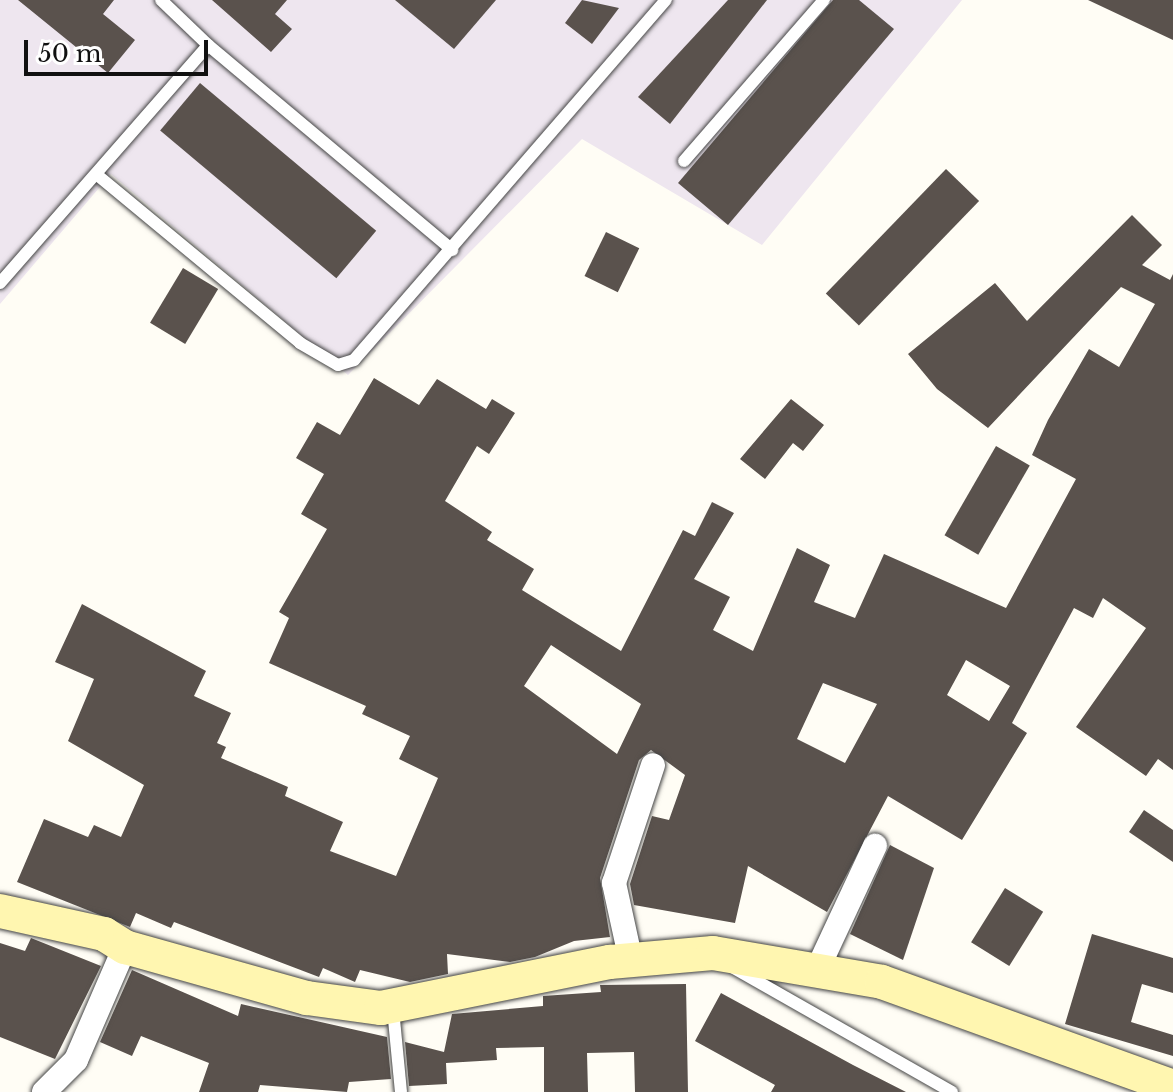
<!DOCTYPE html>
<style>
body{margin:0}
#map{position:relative;width:1173px;height:1092px;overflow:hidden;background:#fffdf5;font-family:"Libre Baskerville",serif}
div>[style]{position:absolute}
.industrial>*{inset:0;background:#eee6ef}
.building>*{inset:0;background:#5a524d;transform-origin:0 0}
.roads{filter:drop-shadow(0 0 2px #444) drop-shadow(0 0 2px #444)}
.lane>*{height:12px;margin:-6px;padding:0 6px;transform-origin:6px;border-radius:6px;background:#fff}
.street>*{height:24px;margin:-12px;padding:0 12px;transform-origin:12px;border-radius:12px;background:#fff}
.secondary>*{height:34px;margin:-17px;padding:0 17px;transform-origin:17px;border-radius:17px;background:#fff6b0}
span{translate:-50% -50%;white-space:nowrap;text-align:center;line-height:1.15;-webkit-text-stroke:8px #fff;paint-order:stroke}
.scale{position:absolute;left:24px;top:40px;width:184px;height:36px;box-sizing:border-box;border:4px solid #111;border-top:0;padding-left:10px;font-size:24px;line-height:28px;white-space:nowrap;color:#111;-webkit-text-stroke:6px #fff;paint-order:stroke}
</style>
<div id="map">
<div class="industrial">
<i style="clip-path:polygon(0 0,962px 0,762px 245px,582px 139px,348px 375px,111px 174px,0 304px)"></i>
</div>
<div class="building">
<i style="clip-path:polygon(18px 0,114px 0,103px 14px,135px 40px,108px 73px)"></i>
<i style="clip-path:polygon(212px 0,287px 0,275px 14px,292px 29px,271px 52px)"></i>
<i style="clip-path:polygon(395px 0,496px 0,454px 49px)"></i>
<i style="clip-path:polygon(582px 0,619px 8px,592px 44px,565px 23px)"></i>
<i style="clip-path:polygon(728px 0,767px 0,670px 124px,638px 97px)"></i>
<i style="clip-path:polygon(833px 0,859px 0,894px 29px,728px 225px,678px 183px)"></i>
<i style="clip-path:polygon(1088px 0,1173px 0,1173px 40px)"></i>
<i style="left:200px;top:83px;width:230px;height:62px;rotate:40deg"></i>
<i style="left:946px;top:169px;width:46px;height:173px;rotate:44deg"></i>
<i style="clip-path:polygon(evenodd,1132px 215px,1162px 245px,1142px 265px,1170px 280px,1173px 274px,1173px 770px,1158px 759px,1146px 776px,1076px 727px,1146px 628px,1103px 598px,1093px 618px,1074px 608px,1012px 723px,1027px 733px,962px 840px,888px 796px,827px 912px,748px 866px,735px 923px,634px 905px,630px 884px,652px 816px,669px 820px,685px 775px,651px 750px,639px 760px,600px 878px,610px 937px,574px 941px,535px 957px,510px 962px,447px 954px,448px 974px,410px 982px,360px 970px,355px 982px,323px 968px,319px 977px,174px 922px,171px 928px,136px 913px,130px 927px,17px 882px,44px 819px,88px 837px,94px 825px,121px 837px,144px 785px,68px 741px,94px 679px,55px 662px,82px 604px,206px 671px,194px 696px,231px 713px,217px 743px,226px 747px,221px 758px,288px 787px,285px 796px,343px 822px,330px 851px,396px 876px,438px 778px,399px 759px,410px 736px,362px 714px,366px 706px,269px 663px,289px 618px,279px 612px,327px 529px,301px 514px,324px 474px,296px 458px,317px 422px,340px 435px,374px 378px,419px 405px,437px 379px,486px 409px,492px 399px,515px 413px,489px 454px,477px 446px,445px 501px,492px 532px,487px 540px,534px 569px,522px 590px,621px 651px,683px 530px,695px 536px,712px 502px,734px 513px,694px 579px,730px 597px,713px 630px,753px 651px,797px 548px,830px 565px,814px 602px,855px 618px,884px 554px,1006px 608px,1076px 479px,1032px 455px,1048px 420px,1089px 349px,1119px 367px,1155px 304px,1121px 287px,988px 428px,937px 389px,908px 354px,995px 283px,1027px 321px,1132px 215px,551px 645px,641px 704px,617px 754px,524px 686px,551px 645px,1132px 215px,966px 660px,1010px 686px,989px 721px,947px 695px,966px 660px,1132px 215px,823px 683px,877px 704px,845px 763px,797px 739px,823px 683px)"></i>
<i style="left:606px;top:232px;width:37px;height:49px;rotate:26deg"></i>
<i style="left:183px;top:268px;width:41px;height:64px;rotate:31deg"></i>
<i style="clip-path:polygon(791px 399px,824px 425px,803px 451px,793px 443px,765px 479px,740px 459px)"></i>
<i style="left:996px;top:446px;width:39px;height:103px;rotate:30deg"></i>
<i style="clip-path:polygon(1144px 810px,1173px 830px,1173px 862px,1129px 832px)"></i>
<i style="clip-path:polygon(890px 845px,934px 868px,903px 960px,850px 934px)"></i>
<i style="left:1005px;top:888px;width:45px;height:64px;rotate:32deg"></i>
<i style="clip-path:polygon(1092px 934px,1173px 958px,1173px 993px,1142px 984px,1131px 1022px,1173px 1035px,1173px 1056px,1065px 1024px)"></i>
<i style="clip-path:polygon(31px 938px,101px 966px,55px 1059px,0 1037px,0 943px,25px 951px)"></i>
<i style="clip-path:polygon(132px 970px,238px 1016px,241px 1004px,387px 1037px,391px 1079px,349px 1082px,347px 1092px,260px 1085px,258px 1092px,199px 1092px,209px 1063px,141px 1036px,132px 1056px,100px 1042px)"></i>
<i style="clip-path:polygon(686px 984px,688px 1092px,635px 1092px,634px 1052px,587px 1053px,588px 1092px,544px 1092px,544px 1047px,496px 1048px,497px 1060px,446px 1063px,447px 1084px,409px 1086px,405px 1042px,444px 1052px,452px 1014px,543px 1006px,543px 996px,601px 992px,600px 985px)"></i>
<i style="clip-path:polygon(721px 993px,853px 1065px,906px 1092px,771px 1092px,775px 1085px,695px 1041px)"></i>
</div>
<div class="roads">
<div class="lane">
<i style="left:208px;top:45px;width:319px;rotate:40deg"></i>
<i style="left:684px;top:161px;width:213px;rotate:-49deg"></i>
<i style="left:96px;top:174px;width:265px;rotate:39.6deg"></i>
<i style="left:300px;top:343px;width:44px;rotate:30.1deg"></i>
<i style="left:338px;top:365px;width:17px;rotate:-17deg"></i>
<i style="left:354px;top:360px;width:476px;rotate:-49.1deg"></i>
<i style="left:0;top:283px;width:316px;rotate:-48.8deg"></i>
<i style="left:208px;top:45px;width:65px;rotate:-136.2deg"></i>
<i style="left:732px;top:967px;width:253px;rotate:29.6deg"></i>
<i style="left:393px;top:1009px;width:83px;rotate:84.5deg"></i>
</div>
<div class="street">
<i style="left:631px;top:961px;width:80px;rotate:-102.3deg"></i>
<i style="left:614px;top:883px;width:124px;rotate:-71.7deg"></i>
<i style="left:818px;top:968px;width:135px;rotate:-65deg"></i>
<i style="left:44px;top:1092px;width:45px;rotate:-45deg"></i>
<i style="left:76px;top:1060px;width:123px;rotate:-66.6deg"></i>
</div>
<div class="secondary">
<i style="left:0;top:911px;width:107px;rotate:12.5deg"></i>
<i style="left:104px;top:934px;width:25px;rotate:32deg"></i>
<i style="left:125px;top:947px;width:189px;rotate:15.7deg"></i>
<i style="left:307px;top:998px;width:75px;rotate:7.7deg"></i>
<i style="left:381px;top:1008px;width:234px;rotate:-11.4deg"></i>
<i style="left:610px;top:962px;width:103px;rotate:-5deg"></i>
<i style="left:713px;top:953px;width:171px;rotate:9.7deg"></i>
<i style="left:882px;top:982px;width:309px;rotate:19.8deg"></i>
</div>
</div>
<div class="scale">50 m</div>
</div>
